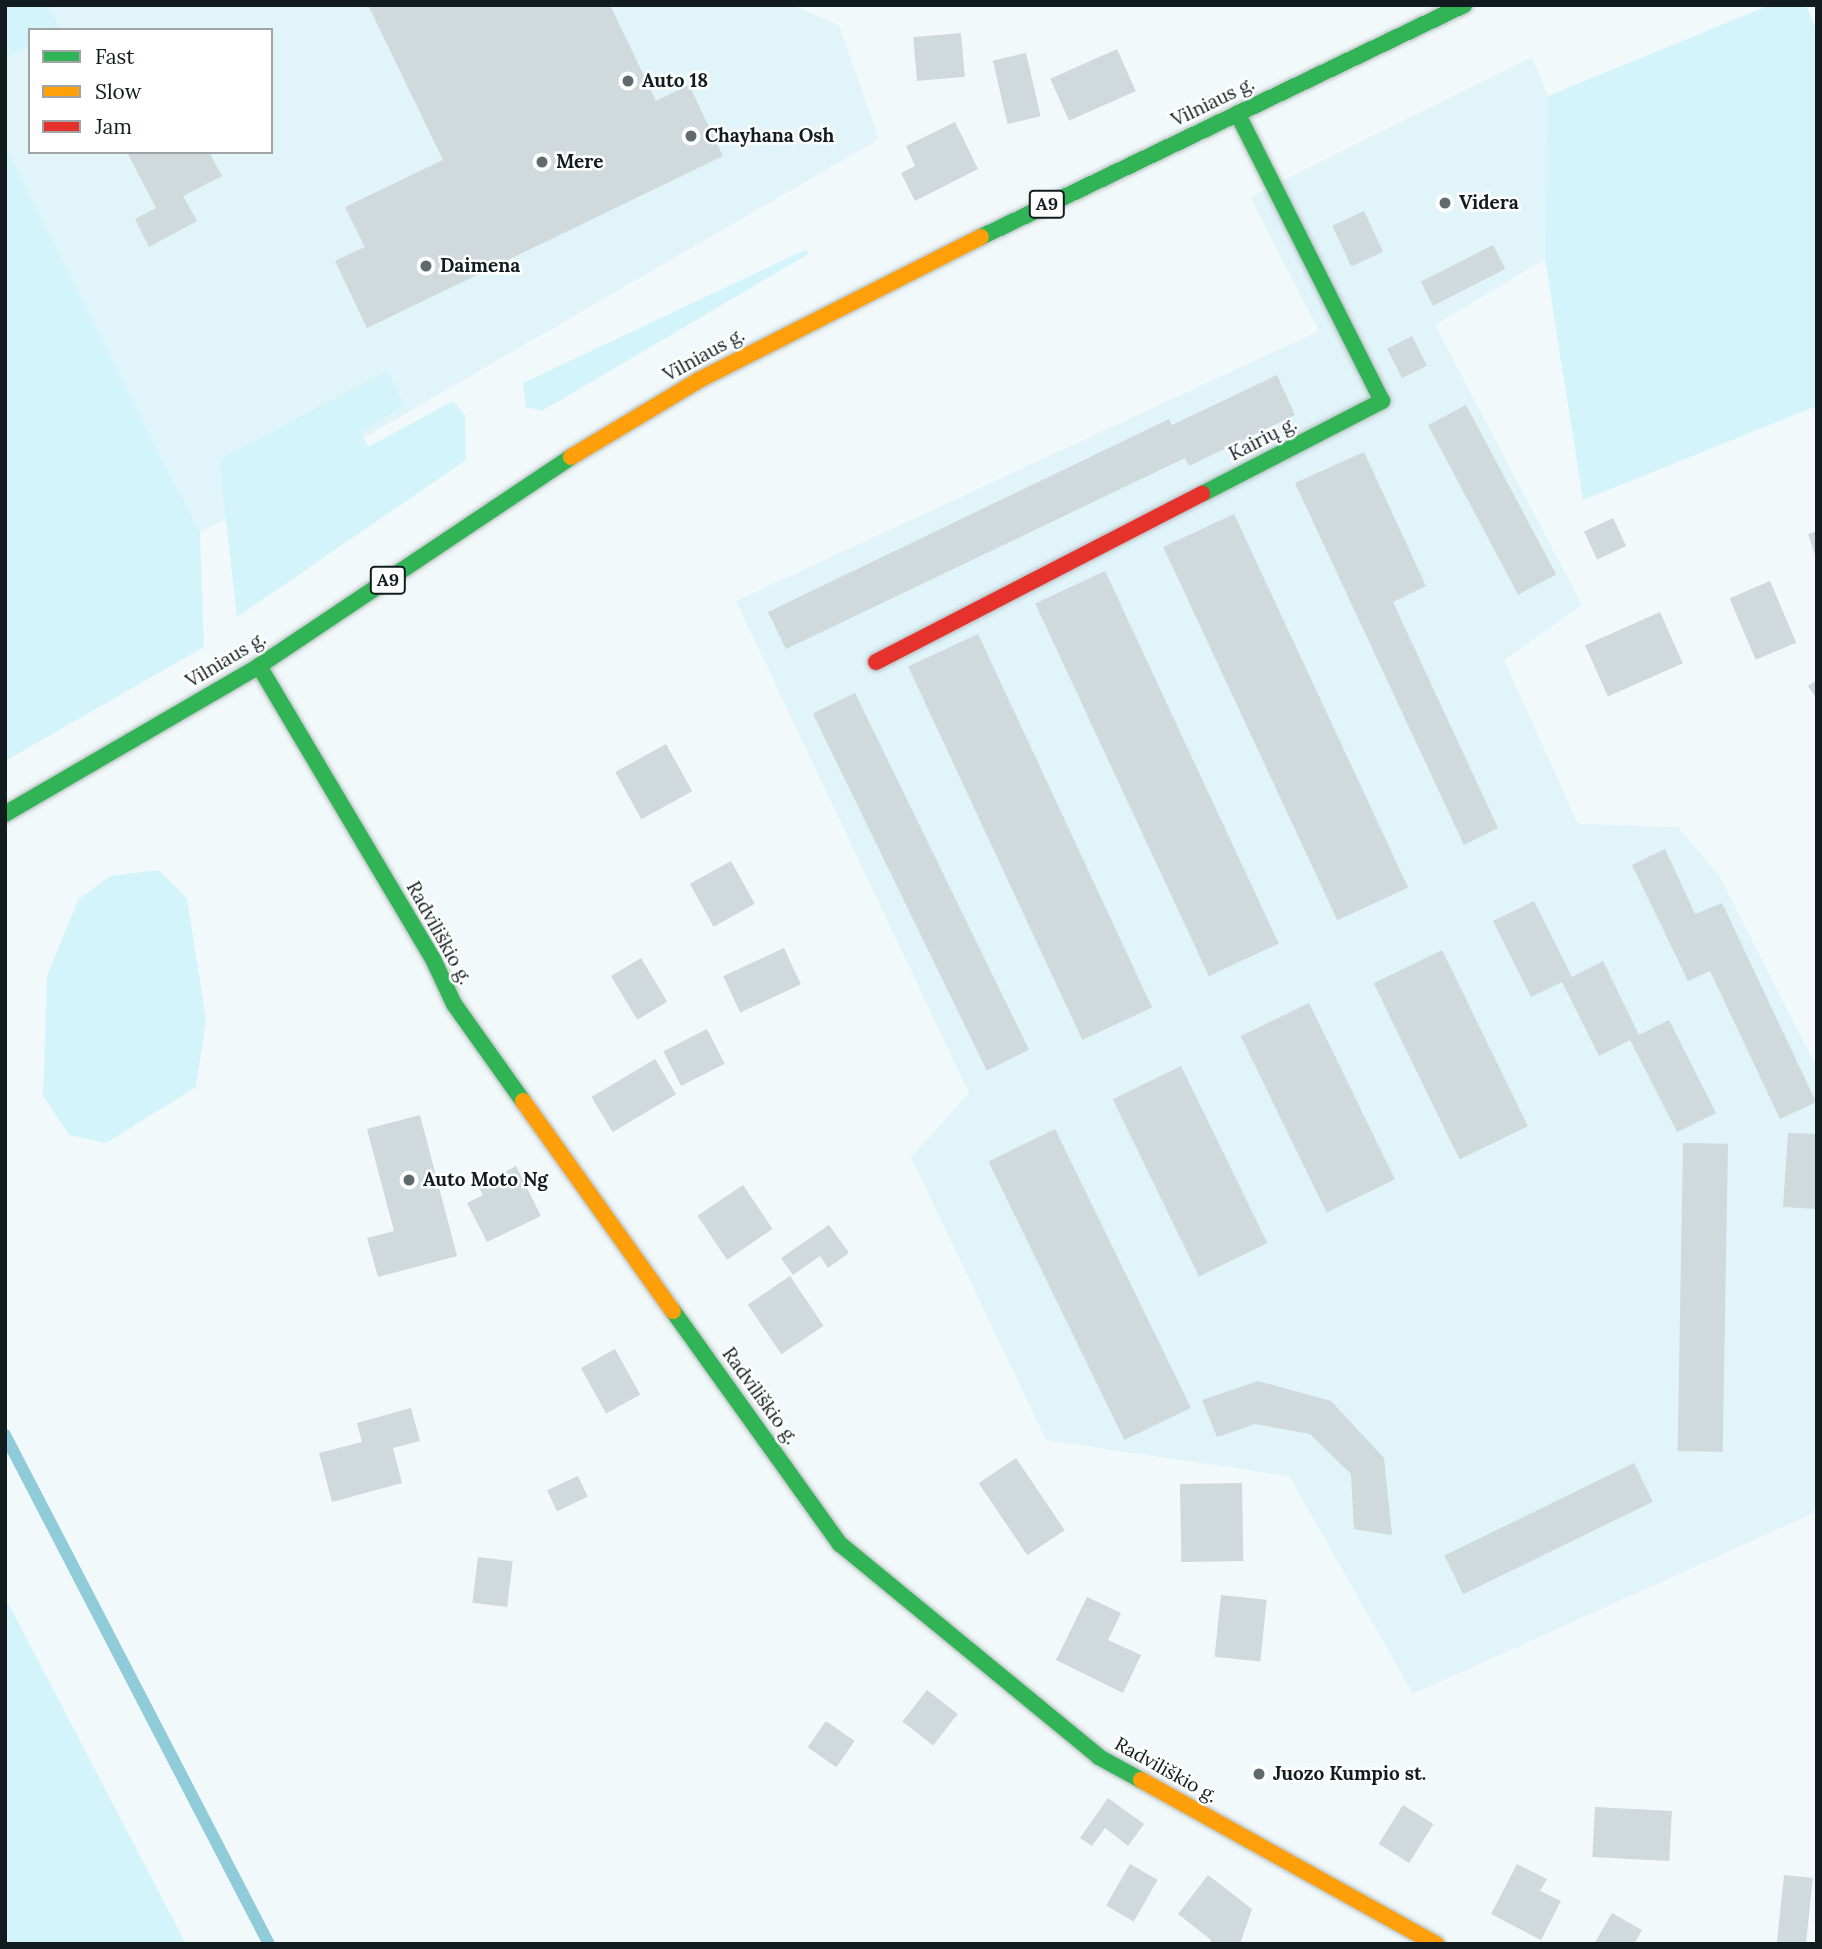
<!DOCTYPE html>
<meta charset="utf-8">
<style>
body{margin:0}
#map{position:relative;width:1822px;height:1949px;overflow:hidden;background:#f2f9fa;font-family:Lora,serif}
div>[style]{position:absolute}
.built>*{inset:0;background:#e0f4f9}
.green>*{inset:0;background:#d3f4fb}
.stream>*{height:12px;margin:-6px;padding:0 6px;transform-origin:6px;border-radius:6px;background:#8fcbd8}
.building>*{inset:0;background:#d0d9db;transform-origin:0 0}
.roads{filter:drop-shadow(0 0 2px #b1b9ba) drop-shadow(0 0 2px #b1b9ba)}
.fast>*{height:16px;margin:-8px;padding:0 8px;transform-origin:8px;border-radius:8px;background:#30b455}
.slow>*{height:16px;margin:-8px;padding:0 8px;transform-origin:8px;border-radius:8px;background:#ff9f0a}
.jam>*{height:16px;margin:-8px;padding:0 8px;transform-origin:8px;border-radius:8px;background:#e5322d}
.dots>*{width:19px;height:19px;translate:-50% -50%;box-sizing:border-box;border:4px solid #fff;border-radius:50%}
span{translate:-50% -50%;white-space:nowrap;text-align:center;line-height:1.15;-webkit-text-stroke:5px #fff;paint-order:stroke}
.shield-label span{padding:2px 5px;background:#fff;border:2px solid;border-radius:5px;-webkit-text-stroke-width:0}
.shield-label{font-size:18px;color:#121c1f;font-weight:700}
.poi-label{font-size:19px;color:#121c1f;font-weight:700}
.left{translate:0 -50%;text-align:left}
.street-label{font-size:19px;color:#121c1f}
.frame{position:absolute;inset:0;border:7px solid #121c1f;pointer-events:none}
.legend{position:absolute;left:28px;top:28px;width:245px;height:126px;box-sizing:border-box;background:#fff;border:2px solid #a0a4a5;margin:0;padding:9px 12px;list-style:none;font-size:21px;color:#121c1f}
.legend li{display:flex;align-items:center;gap:14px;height:35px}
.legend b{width:35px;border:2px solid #a0a4a5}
</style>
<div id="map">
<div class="built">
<i style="clip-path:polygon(48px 5px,792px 5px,839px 25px,879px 139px,200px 533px,5px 147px,5px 59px,30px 45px,30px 152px,271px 152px,271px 30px,57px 30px)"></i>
<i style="clip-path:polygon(1532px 57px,1548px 96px,1545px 259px,1435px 325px,1582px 605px,1504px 660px,1578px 824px,1678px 827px,1719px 875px,1817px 1068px,1817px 1487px,1814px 1513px,1413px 1694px,1289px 1476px,1046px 1440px,911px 1157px,969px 1093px,736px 601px,1319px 331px,1250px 197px)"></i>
</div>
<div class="green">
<i style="clip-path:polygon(5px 5px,48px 5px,59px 29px,30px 30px,30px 45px,5px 59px)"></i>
<i style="clip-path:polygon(1770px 5px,1806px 5px,1817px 31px,1817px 406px,1583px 500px,1545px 259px,1548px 96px)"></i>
<i style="clip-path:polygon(5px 147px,200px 533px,204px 647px,5px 761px)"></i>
<i style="clip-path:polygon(805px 250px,810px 253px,542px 411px,526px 407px,523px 383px)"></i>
<i style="clip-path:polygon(388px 370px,404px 405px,361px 432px,368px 447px,453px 401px,465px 415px,466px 460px,237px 617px,219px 460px)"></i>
<i style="clip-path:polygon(158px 870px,187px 898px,206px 1020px,196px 1087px,106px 1143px,69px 1135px,43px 1096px,47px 976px,78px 900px,110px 876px)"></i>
<i style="clip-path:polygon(5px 1597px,186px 1944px,5px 1944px)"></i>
</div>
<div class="stream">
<i style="left:5px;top:1435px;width:573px;rotate:62.59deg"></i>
</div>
<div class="building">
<i style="clip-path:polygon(368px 5px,610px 5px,656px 101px,689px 85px,723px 156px,367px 328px,335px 261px,365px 247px,345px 207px,443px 160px)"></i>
<i style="left:961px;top:33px;width:44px;height:48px;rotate:85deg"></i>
<i style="left:1117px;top:49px;width:46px;height:73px;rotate:66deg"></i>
<i style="left:1026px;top:53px;width:65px;height:34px;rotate:77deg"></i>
<i style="clip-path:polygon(955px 122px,978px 169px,915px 201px,901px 173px,915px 166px,906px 146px)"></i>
<i style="clip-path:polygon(127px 152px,209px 152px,222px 176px,183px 196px,197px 221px,149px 247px,135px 219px,156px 208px)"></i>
<i style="left:1364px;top:211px;width:45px;height:35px;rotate:65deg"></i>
<i style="left:1493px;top:245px;width:27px;height:81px;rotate:63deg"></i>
<i style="left:1412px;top:336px;width:33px;height:28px;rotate:63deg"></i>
<i style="clip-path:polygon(1277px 375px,1295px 415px,1189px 466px,1185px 458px,786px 649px,768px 612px,1169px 419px,1172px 425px)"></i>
<i style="left:1466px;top:405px;width:192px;height:43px;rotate:62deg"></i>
<i style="clip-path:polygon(1364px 452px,1426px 586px,1393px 602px,1498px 828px,1464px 845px,1295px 483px)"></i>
<i style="left:1234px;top:514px;width:412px;height:78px;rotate:65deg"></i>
<i style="left:1613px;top:518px;width:31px;height:32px;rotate:65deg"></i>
<i style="clip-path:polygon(1817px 531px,1817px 558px,1816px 558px,1808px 534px)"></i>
<i style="left:1105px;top:571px;width:411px;height:77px;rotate:65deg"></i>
<i style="left:1770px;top:581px;width:67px;height:44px;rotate:67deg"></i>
<i style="left:1660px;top:612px;width:56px;height:82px;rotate:66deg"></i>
<i style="left:978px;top:634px;width:412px;height:77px;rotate:65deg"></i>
<i style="clip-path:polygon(1817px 680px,1817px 699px,1808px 686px)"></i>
<i style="left:855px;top:693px;width:397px;height:47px;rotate:64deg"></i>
<i style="left:666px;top:744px;width:54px;height:58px;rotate:61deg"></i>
<i style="clip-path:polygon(1665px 849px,1695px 914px,1722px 903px,1816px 1102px,1780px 1119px,1710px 971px,1688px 981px,1632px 865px)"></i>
<i style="left:731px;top:861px;width:49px;height:47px;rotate:61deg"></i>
<i style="clip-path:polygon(1534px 901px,1572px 977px,1603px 961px,1639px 1035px,1669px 1020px,1716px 1113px,1677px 1132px,1630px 1040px,1599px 1056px,1562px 982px,1531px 997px,1493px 921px)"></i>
<i style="left:784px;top:948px;width:40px;height:67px;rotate:65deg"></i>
<i style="left:1442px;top:950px;width:196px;height:76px;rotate:64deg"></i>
<i style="left:641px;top:958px;width:51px;height:35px;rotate:59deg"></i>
<i style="left:1309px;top:1003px;width:196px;height:76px;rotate:64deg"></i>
<i style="left:707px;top:1029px;width:39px;height:49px;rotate:63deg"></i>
<i style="left:655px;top:1059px;width:41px;height:74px;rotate:59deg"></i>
<i style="left:1181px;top:1066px;width:197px;height:76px;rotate:64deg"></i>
<i style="clip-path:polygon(420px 1115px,457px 1256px,378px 1277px,367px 1238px,394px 1231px,367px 1129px)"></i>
<i style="left:1055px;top:1129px;width:310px;height:74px;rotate:64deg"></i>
<i style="clip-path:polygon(1788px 1133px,1817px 1134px,1817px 1209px,1783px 1207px)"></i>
<i style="left:1683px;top:1143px;width:45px;height:308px;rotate:1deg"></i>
<i style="clip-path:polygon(516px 1166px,541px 1216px,487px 1242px,467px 1203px,483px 1195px,478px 1186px)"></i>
<i style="left:743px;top:1185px;width:53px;height:55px;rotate:56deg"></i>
<i style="clip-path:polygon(829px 1225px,849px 1253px,828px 1268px,820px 1256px,793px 1275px,781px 1258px)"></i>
<i style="left:790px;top:1276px;width:60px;height:51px;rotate:56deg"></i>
<i style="left:615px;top:1349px;width:52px;height:39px;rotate:61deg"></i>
<i style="clip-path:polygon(1258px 1381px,1331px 1401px,1384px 1458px,1392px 1535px,1354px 1529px,1351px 1474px,1310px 1434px,1255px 1424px,1217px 1437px,1202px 1400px)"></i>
<i style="clip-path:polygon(411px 1408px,420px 1441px,393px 1448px,402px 1483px,332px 1502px,319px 1453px,362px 1442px,357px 1423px)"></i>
<i style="left:1016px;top:1458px;width:87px;height:45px;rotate:56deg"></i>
<i style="left:1634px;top:1463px;width:43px;height:211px;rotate:64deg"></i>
<i style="left:578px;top:1476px;width:23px;height:34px;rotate:65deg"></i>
<i style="left:1242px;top:1483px;width:78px;height:62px;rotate:89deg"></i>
<i style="left:478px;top:1557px;width:35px;height:46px;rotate:7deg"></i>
<i style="left:1221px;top:1595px;width:46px;height:62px;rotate:6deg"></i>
<i style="clip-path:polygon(1087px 1597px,1121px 1613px,1108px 1640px,1141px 1655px,1123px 1693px,1056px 1660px)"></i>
<i style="left:927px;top:1690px;width:39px;height:40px;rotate:38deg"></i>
<i style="left:826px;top:1721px;width:35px;height:32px;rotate:35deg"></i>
<i style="clip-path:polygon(1108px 1798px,1144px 1824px,1128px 1846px,1105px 1828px,1092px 1846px,1080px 1838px)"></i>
<i style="left:1403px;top:1805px;width:36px;height:46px;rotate:32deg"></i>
<i style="left:1595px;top:1807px;width:77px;height:50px;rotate:3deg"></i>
<i style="left:1130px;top:1864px;width:32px;height:48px;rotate:30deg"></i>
<i style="clip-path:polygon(1517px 1864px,1547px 1879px,1540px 1891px,1561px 1901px,1541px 1940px,1491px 1914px)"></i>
<i style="clip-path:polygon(1208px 1875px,1252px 1909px,1240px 1944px,1210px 1944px,1211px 1940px,1178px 1914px)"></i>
<i style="left:1784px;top:1875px;width:29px;height:70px;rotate:6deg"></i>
<i style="clip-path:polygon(1612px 1913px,1642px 1930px,1634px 1944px,1594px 1944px)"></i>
</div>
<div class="roads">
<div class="fast">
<i style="left:981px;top:237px;width:536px;rotate:-25.66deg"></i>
<i style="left:1202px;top:494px;width:203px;rotate:-27.3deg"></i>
<i style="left:1382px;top:401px;width:322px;rotate:-116.7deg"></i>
<i style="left:259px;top:666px;width:341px;rotate:59.3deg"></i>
<i style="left:433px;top:959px;width:50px;rotate:65deg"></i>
<i style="left:454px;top:1004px;width:119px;rotate:54.6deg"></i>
<i style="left:5px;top:814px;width:294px;rotate:-30.2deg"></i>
<i style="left:259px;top:666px;width:376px;rotate:-33.8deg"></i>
<i style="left:673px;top:1311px;width:287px;rotate:54.4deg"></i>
<i style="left:840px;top:1544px;width:335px;rotate:39.4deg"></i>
<i style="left:1099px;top:1757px;width:48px;rotate:28.7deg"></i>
</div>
<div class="slow">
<i style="left:571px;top:457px;width:149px;rotate:-31deg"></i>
<i style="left:699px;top:380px;width:316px;rotate:-26.9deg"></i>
<i style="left:523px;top:1101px;width:258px;rotate:54.5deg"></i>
<i style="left:1141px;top:1780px;width:338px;rotate:29.1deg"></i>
</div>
<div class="jam">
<i style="left:876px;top:662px;width:367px;rotate:-27.3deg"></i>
</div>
</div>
<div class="dots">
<i style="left:628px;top:81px;background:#60696c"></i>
<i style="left:691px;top:136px;background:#60696c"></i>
<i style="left:542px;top:162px;background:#60696c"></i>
<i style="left:1445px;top:203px;background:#60696c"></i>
<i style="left:426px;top:266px;background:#60696c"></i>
<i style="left:409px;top:1180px;background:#60696c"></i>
<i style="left:1259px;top:1774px;background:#60696c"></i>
</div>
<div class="shield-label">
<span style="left:1047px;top:204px">A9</span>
<span style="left:388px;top:580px">A9</span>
</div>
<div class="poi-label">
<span class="left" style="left:642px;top:81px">Auto 18</span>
<span class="left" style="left:705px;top:136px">Chayhana Osh</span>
<span class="left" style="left:556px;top:162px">Mere</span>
<span class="left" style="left:1459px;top:203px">Videra</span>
<span class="left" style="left:440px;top:266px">Daimena</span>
<span class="left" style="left:423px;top:1180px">Auto Moto Ng</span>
<span class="left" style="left:1273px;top:1774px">Juozo Kumpio st.</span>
</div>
<div class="street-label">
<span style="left:1213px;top:102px;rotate:-26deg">Vilniaus g.</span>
<span style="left:704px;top:355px;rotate:-29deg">Vilniaus g.</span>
<span style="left:1263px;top:439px;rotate:-27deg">Kairių g.</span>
<span style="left:226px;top:660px;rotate:-31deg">Vilniaus g.</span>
<span style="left:439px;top:933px;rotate:61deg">Radviliškio g.</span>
<span style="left:760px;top:1396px;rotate:54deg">Radviliškio g.</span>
<span style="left:1166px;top:1770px;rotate:29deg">Radviliškio g.</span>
</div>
<div class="frame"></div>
<ul class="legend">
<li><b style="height:9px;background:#30b455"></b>Fast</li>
<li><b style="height:9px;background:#ff9f0a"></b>Slow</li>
<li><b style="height:9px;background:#e5322d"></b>Jam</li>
</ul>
</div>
